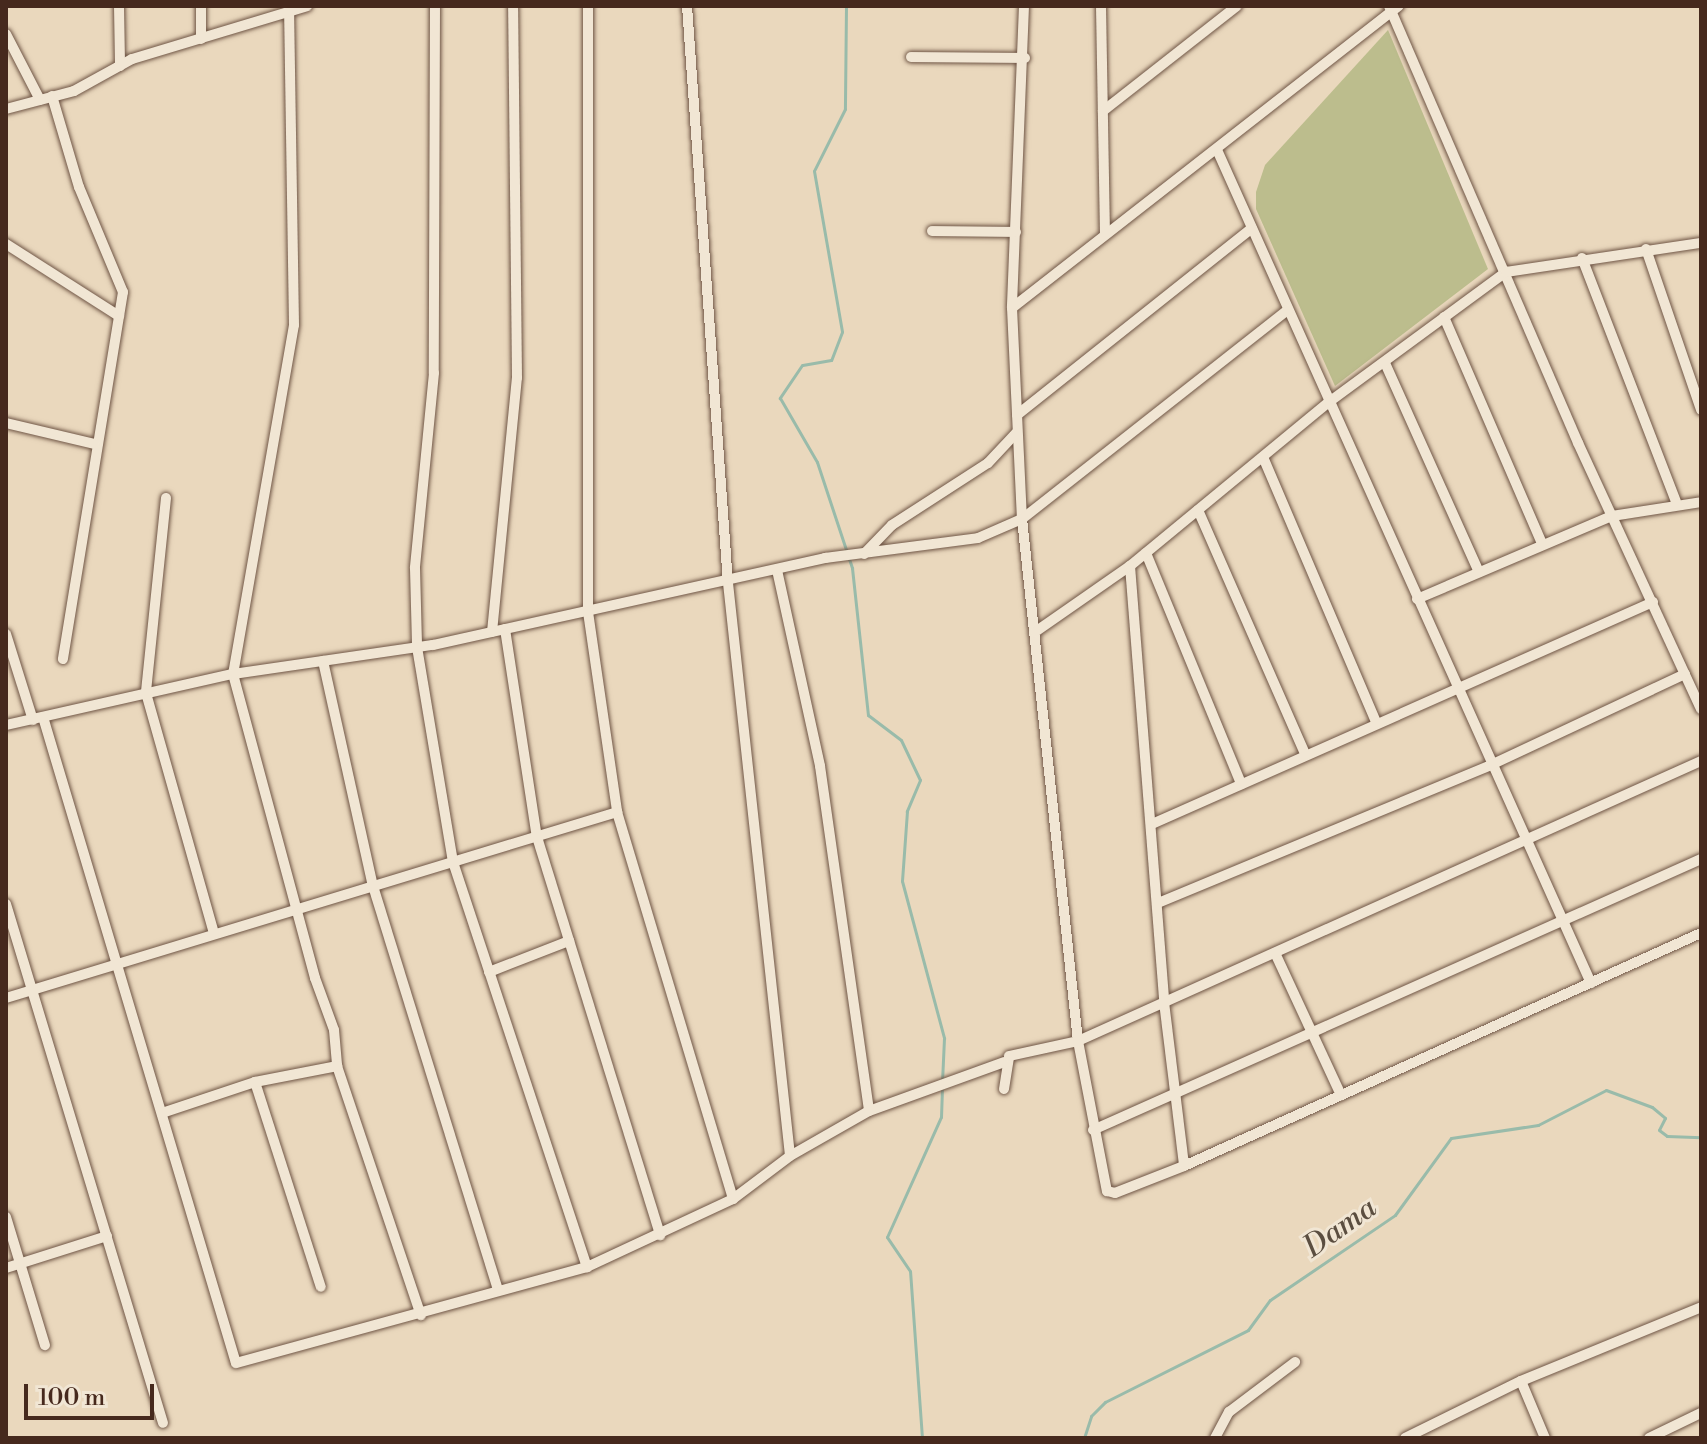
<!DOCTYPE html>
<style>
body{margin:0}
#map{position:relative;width:1707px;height:1444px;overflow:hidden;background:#ead8bd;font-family:"Libre Bodoni",serif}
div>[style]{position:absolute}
.green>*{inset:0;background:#bcbd8d}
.stream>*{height:3px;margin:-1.5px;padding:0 1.5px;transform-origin:1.5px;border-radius:1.5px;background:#9ba}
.roads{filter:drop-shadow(0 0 2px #6f5545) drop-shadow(0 0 2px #6f5545)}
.street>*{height:10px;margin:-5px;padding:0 5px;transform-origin:5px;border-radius:5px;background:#f1e6d4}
span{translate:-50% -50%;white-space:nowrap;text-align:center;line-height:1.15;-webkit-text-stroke:6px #f1e6d4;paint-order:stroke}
.water-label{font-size:30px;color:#5b4e40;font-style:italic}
.frame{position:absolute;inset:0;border:8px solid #46291d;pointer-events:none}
.scale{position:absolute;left:24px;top:1384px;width:130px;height:36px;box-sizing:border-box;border:4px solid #46291d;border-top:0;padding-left:10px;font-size:24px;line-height:28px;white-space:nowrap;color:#46291d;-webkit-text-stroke:6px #f1e6d4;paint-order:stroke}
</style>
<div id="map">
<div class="green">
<i style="clip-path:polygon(1388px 30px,1488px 269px,1335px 386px,1256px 209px,1256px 192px,1265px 165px)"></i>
</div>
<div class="stream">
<i style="left:846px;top:6px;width:103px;rotate:90.6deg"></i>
<i style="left:845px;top:109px;width:69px;rotate:116.6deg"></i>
<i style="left:814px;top:171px;width:163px;rotate:80.1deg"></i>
<i style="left:842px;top:332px;width:30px;rotate:111deg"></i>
<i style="left:831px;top:360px;width:29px;rotate:170deg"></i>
<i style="left:802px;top:365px;width:40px;rotate:124deg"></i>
<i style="left:780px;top:398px;width:74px;rotate:60deg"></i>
<i style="left:817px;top:462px;width:112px;rotate:71.7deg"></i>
<i style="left:852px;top:568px;width:148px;rotate:83.8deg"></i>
<i style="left:868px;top:715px;width:41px;rotate:37.1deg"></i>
<i style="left:901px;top:740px;width:44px;rotate:64.6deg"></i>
<i style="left:920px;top:780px;width:34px;rotate:113deg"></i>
<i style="left:907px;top:811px;width:70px;rotate:94.1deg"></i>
<i style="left:902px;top:881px;width:163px;rotate:75deg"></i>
<i style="left:944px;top:1038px;width:44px;rotate:92.6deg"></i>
<i style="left:922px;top:1438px;width:167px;rotate:-94.1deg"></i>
<i style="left:910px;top:1271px;width:41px;rotate:-124.1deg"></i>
<i style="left:887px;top:1237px;width:132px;rotate:-65.8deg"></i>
<i style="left:941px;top:1117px;width:28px;rotate:-88deg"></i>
<i style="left:1084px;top:1438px;width:23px;rotate:-72deg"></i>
<i style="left:1091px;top:1416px;width:20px;rotate:-45deg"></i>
<i style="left:1105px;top:1402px;width:160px;rotate:-26.7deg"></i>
<i style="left:1248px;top:1330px;width:37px;rotate:-54deg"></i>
<i style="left:1270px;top:1300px;width:151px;rotate:-34.2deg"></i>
<i style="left:1395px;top:1215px;width:95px;rotate:-54deg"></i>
<i style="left:1451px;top:1138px;width:88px;rotate:-8.5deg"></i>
<i style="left:1538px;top:1125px;width:76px;rotate:-27.2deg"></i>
<i style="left:1606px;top:1090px;width:49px;rotate:20.3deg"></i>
<i style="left:1652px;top:1107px;width:17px;rotate:40deg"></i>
<i style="left:1665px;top:1118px;width:13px;rotate:117deg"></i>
<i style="left:1659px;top:1130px;width:10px;rotate:37deg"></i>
<i style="left:1667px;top:1136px;width:34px;rotate:2deg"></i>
</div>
<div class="roads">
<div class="street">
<i style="left:119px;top:6px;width:60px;rotate:89deg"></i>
<i style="left:201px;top:6px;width:33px;rotate:90deg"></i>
<i style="left:289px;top:6px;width:319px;rotate:89.1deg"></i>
<i style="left:294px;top:325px;width:354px;rotate:99.9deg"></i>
<i style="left:233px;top:674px;width:315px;rotate:74.9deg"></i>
<i style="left:315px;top:978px;width:55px;rotate:69.9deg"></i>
<i style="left:334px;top:1030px;width:36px;rotate:85deg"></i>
<i style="left:337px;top:1066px;width:263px;rotate:71.4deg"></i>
<i style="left:435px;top:6px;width:367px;rotate:90.2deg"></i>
<i style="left:434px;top:373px;width:196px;rotate:95.6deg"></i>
<i style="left:415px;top:568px;width:79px;rotate:88.5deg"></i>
<i style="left:417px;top:647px;width:218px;rotate:80.5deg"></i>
<i style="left:453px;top:862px;width:427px;rotate:71.7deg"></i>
<i style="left:588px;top:6px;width:606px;rotate:90deg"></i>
<i style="left:588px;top:612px;width:202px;rotate:81.7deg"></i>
<i style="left:617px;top:812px;width:404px;rotate:73.3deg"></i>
<i style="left:687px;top:6px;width:578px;rotate:85.94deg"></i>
<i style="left:728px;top:583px;width:576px;rotate:83.82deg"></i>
<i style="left:1024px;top:6px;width:302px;rotate:92.3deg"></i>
<i style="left:1012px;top:308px;width:211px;rotate:87.3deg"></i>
<i style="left:1022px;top:519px;width:525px;rotate:83.88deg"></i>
<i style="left:1078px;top:1041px;width:153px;rotate:79.1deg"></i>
<i style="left:1107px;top:1191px;width:8px;rotate:14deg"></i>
<i style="left:1115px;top:1193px;width:74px;rotate:-21.4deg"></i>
<i style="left:1184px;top:1166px;width:567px;rotate:-24.26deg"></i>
<i style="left:1101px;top:6px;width:228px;rotate:89deg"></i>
<i style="left:1389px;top:6px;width:476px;rotate:66.6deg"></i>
<i style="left:1578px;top:443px;width:293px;rotate:65.2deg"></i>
<i style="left:6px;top:34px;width:74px;rotate:62.7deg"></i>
<i style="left:911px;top:57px;width:114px;rotate:0.5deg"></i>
<i style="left:52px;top:96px;width:95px;rotate:73.5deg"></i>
<i style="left:79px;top:187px;width:114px;rotate:67.3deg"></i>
<i style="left:123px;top:292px;width:372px;rotate:99.3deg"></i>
<i style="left:6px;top:109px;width:70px;rotate:-14.8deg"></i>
<i style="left:74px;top:91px;width:66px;rotate:-28.9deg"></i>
<i style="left:132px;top:59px;width:183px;rotate:-16.8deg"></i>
<i style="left:1103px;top:111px;width:170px;rotate:-38.1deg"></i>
<i style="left:1218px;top:152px;width:911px;rotate:65.83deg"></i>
<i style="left:932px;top:231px;width:84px;rotate:0.7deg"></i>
<i style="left:6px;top:244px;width:134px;rotate:32.5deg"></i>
<i style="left:1646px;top:249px;width:170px;rotate:71.1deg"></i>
<i style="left:1582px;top:258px;width:261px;rotate:68.9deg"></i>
<i style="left:1012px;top:308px;width:491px;rotate:-38deg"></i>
<i style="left:1444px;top:317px;width:247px;rotate:66.6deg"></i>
<i style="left:1385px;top:363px;width:229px;rotate:65.8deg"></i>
<i style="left:1017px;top:415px;width:300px;rotate:-38.5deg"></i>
<i style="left:6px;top:423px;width:91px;rotate:13.3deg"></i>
<i style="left:1263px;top:457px;width:288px;rotate:66.9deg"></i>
<i style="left:166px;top:498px;width:196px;rotate:95.9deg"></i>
<i style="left:146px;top:693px;width:250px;rotate:74.2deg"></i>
<i style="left:1198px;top:510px;width:266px;rotate:66.3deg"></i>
<i style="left:1146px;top:553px;width:250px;rotate:67.6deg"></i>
<i style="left:864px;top:554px;width:40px;rotate:-46deg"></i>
<i style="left:892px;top:525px;width:114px;rotate:-32.9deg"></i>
<i style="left:988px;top:463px;width:42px;rotate:-46.9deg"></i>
<i style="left:1130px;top:566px;width:437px;rotate:85.5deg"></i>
<i style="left:1164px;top:1002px;width:165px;rotate:83deg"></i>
<i style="left:777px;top:570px;width:201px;rotate:77.6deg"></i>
<i style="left:820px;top:766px;width:348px;rotate:81.9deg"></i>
<i style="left:1417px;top:599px;width:212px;rotate:-23.1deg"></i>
<i style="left:1612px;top:516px;width:90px;rotate:-8.9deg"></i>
<i style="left:505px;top:629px;width:210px;rotate:81.3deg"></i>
<i style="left:537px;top:837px;width:417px;rotate:72.8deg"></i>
<i style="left:492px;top:632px;width:255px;rotate:-84.4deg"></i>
<i style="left:517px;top:378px;width:372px;rotate:-90.6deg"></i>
<i style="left:1035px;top:632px;width:116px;rotate:-34.8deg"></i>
<i style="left:1130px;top:566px;width:258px;rotate:-39.5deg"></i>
<i style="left:1329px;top:402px;width:220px;rotate:-36.3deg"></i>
<i style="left:1506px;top:272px;width:197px;rotate:-8.5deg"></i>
<i style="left:6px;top:634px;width:90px;rotate:72.6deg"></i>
<i style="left:323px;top:661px;width:230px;rotate:77.5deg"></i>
<i style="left:373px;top:886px;width:423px;rotate:72.8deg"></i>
<i style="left:43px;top:717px;width:674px;rotate:73.37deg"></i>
<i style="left:236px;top:1363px;width:364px;rotate:-15.3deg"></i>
<i style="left:587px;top:1267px;width:161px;rotate:-25deg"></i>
<i style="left:733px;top:1199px;width:71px;rotate:-37deg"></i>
<i style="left:790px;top:1156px;width:91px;rotate:-29.7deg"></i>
<i style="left:869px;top:1111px;width:144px;rotate:-19.9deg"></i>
<i style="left:6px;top:725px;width:233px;rotate:-12.7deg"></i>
<i style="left:233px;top:674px;width:202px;rotate:-8.3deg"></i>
<i style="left:433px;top:645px;width:402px;rotate:-12.5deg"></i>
<i style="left:825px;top:558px;width:154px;rotate:-7.4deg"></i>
<i style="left:978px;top:538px;width:48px;rotate:-23.4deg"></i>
<i style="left:1022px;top:519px;width:338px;rotate:-38.2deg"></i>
<i style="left:1152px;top:824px;width:548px;rotate:-23.9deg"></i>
<i style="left:1158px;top:903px;width:363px;rotate:-22.5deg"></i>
<i style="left:1493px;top:764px;width:212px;rotate:-25.1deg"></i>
<i style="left:6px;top:904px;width:542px;rotate:73.17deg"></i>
<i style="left:1275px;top:953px;width:157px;rotate:65.1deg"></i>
<i style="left:489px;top:972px;width:86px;rotate:-21.2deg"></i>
<i style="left:6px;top:998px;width:639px;rotate:-16.93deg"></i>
<i style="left:255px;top:1082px;width:215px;rotate:72.2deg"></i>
<i style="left:1004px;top:1089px;width:33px;rotate:-81deg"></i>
<i style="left:1009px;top:1056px;width:71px;rotate:-12.3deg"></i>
<i style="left:1078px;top:1041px;width:683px;rotate:-24.2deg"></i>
<i style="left:162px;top:1113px;width:98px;rotate:-18.4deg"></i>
<i style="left:255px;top:1082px;width:84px;rotate:-11deg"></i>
<i style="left:1093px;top:1130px;width:666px;rotate:-24.02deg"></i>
<i style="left:6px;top:1217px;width:134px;rotate:73.1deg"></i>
<i style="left:6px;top:1268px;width:106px;rotate:-17.6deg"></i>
<i style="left:1521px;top:1381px;width:62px;rotate:67.2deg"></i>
<i style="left:1215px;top:1438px;width:30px;rotate:-62deg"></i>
<i style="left:1229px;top:1412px;width:83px;rotate:-37.1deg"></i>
<i style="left:1405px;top:1438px;width:129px;rotate:-26.2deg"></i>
<i style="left:1521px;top:1381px;width:195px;rotate:-22.3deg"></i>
<i style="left:1649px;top:1438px;width:58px;rotate:-25.7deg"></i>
</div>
</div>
<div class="water-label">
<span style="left:1340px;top:1228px;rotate:-35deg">Dama</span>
</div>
<div class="frame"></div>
<div class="scale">100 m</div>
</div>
